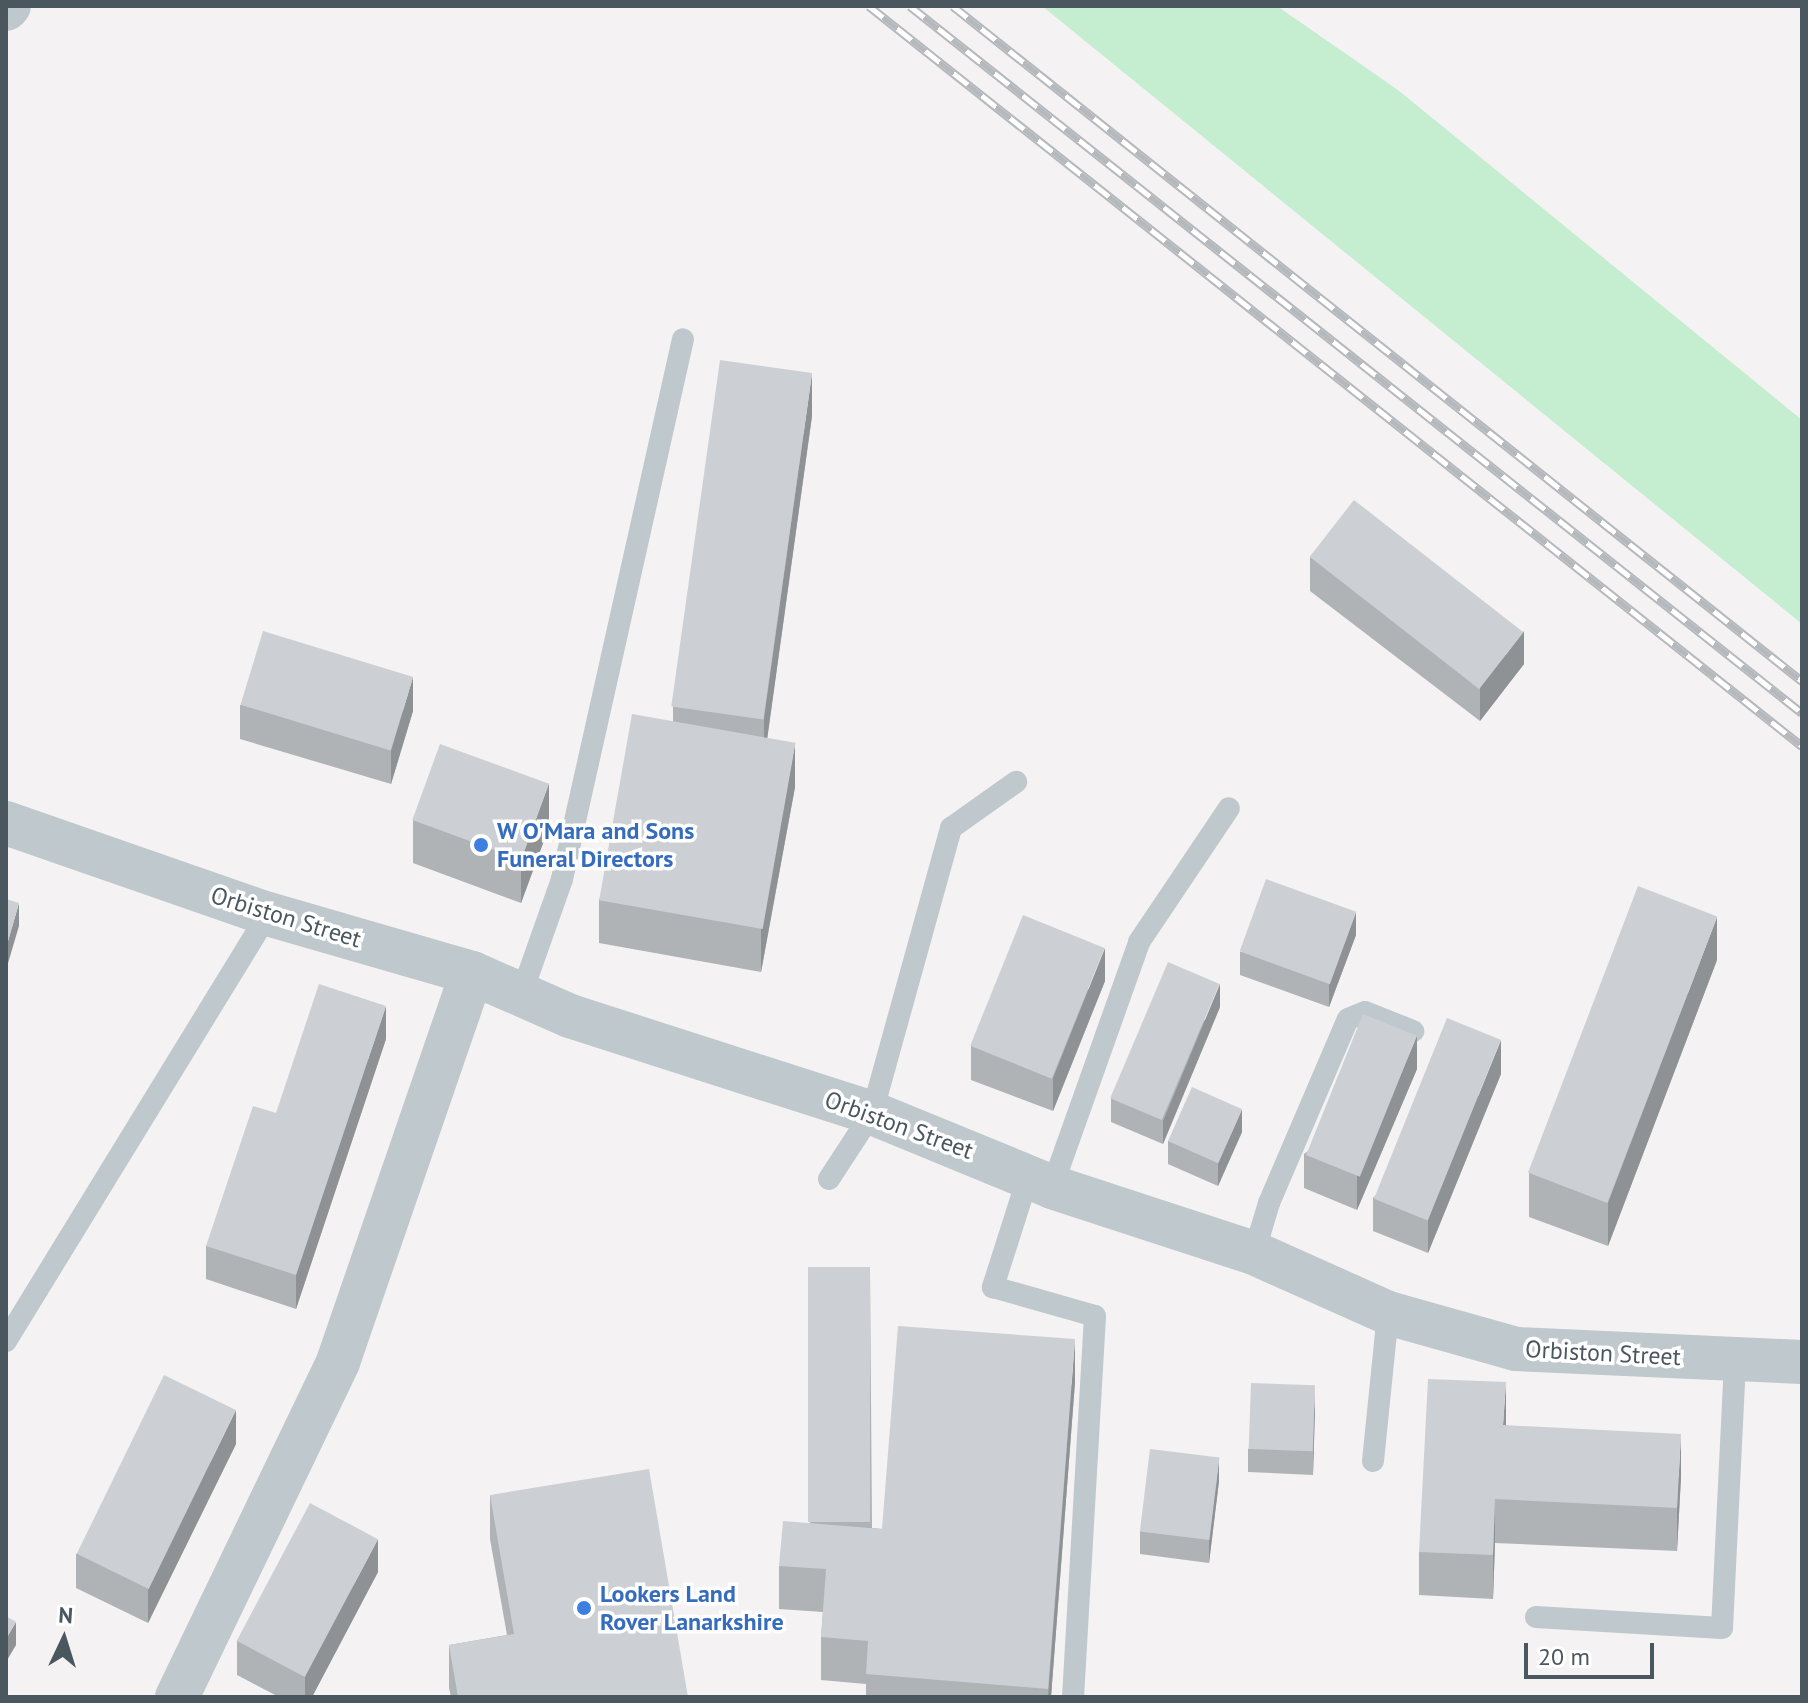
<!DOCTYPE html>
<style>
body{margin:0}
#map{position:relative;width:1808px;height:1703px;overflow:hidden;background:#f4f2f2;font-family:"PT Sans",sans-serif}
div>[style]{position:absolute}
.green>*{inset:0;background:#c5eed0}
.lane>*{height:22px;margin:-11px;padding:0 11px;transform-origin:11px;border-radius:11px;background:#bfc8cd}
.street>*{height:44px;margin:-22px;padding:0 22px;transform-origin:22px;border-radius:22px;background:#bfc8cd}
.rail>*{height:9px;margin-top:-4.5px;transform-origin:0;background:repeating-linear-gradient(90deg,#fff 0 18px,#b5b8bc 0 36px);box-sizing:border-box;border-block:2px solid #b5b8bc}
.wall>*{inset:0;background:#afb3b6}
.shaded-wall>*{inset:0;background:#8f9294}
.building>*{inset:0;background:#ccd0d4;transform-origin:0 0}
.dots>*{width:22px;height:22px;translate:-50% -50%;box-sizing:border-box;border:4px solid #fff;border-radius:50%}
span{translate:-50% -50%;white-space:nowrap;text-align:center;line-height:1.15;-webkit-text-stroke:7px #fff;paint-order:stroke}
.shop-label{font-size:24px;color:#366cbe;font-weight:700}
.left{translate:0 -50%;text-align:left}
.street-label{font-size:24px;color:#4b575f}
.frame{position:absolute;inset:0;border:8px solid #4b575f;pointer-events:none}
.north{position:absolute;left:24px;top:1599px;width:80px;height:80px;-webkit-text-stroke:6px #fff;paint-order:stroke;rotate:4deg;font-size:22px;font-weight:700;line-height:32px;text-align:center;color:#4b575f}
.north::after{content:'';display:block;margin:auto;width:28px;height:36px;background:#4b575f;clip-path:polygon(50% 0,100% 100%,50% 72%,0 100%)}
.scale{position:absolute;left:1524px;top:1643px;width:130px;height:36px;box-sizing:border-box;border:4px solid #4b575f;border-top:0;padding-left:10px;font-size:24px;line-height:28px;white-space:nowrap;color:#4b575f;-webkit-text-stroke:6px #fff;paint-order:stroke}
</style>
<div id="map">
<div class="green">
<i style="clip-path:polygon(1042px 6px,1277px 6px,1398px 90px,1802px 420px,1802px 624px)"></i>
</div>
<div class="lane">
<i style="left:521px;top:995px;width:123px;rotate:-70.5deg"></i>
<i style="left:562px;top:879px;width:553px;rotate:-77.37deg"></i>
<i style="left:1029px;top:1174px;width:119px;rotate:107.7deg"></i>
<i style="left:993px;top:1287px;width:106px;rotate:15.9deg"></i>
<i style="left:1095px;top:1316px;width:382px;rotate:93.3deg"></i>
<i style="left:829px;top:1179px;width:79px;rotate:-56.9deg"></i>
<i style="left:872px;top:1113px;width:296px;rotate:-74.5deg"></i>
<i style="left:951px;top:828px;width:80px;rotate:-35.3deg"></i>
<i style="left:1052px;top:1187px;width:260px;rotate:-70.4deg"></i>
<i style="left:1139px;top:942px;width:161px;rotate:-56.1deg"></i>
<i style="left:1254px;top:1253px;width:52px;rotate:-73.3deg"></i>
<i style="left:1269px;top:1203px;width:200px;rotate:-66.8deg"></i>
<i style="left:1348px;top:1019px;width:18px;rotate:-22deg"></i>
<i style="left:1365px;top:1012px;width:52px;rotate:21.6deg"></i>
<i style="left:6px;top:1341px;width:501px;rotate:-58.47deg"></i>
<i style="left:1373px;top:1461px;width:149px;rotate:-84.2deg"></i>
<i style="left:1536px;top:1617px;width:186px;rotate:3.4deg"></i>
<i style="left:1722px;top:1628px;width:268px;rotate:-87.2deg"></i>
</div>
<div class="street">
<i style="left:6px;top:9px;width:4px;rotate:-45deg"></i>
<i style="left:6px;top:823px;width:277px;rotate:19.2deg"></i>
<i style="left:268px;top:914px;width:212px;rotate:16.1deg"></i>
<i style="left:472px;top:973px;width:107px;rotate:23.7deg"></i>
<i style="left:570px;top:1016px;width:317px;rotate:17.8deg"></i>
<i style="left:872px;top:1113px;width:195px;rotate:22.3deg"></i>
<i style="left:1052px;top:1187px;width:213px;rotate:18.1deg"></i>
<i style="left:1254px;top:1253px;width:147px;rotate:24.1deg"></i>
<i style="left:1388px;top:1313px;width:133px;rotate:15.7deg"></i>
<i style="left:1516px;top:1349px;width:286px;rotate:2.6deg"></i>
<i style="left:177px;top:1697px;width:372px;rotate:-64.3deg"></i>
<i style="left:338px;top:1362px;width:411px;rotate:-71deg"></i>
</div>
<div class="rail">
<i style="left:869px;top:6px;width:1191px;rotate:38.42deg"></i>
<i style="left:910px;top:6px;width:1138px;rotate:38.4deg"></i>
<i style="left:953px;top:6px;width:1085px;rotate:38.49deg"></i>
</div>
<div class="wall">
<i style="clip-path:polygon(812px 416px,767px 739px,795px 787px,761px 972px,599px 943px,599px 900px,673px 721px,673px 707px)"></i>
<i style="clip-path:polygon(1310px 557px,1524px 664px,1480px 721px,1310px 591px)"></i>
<i style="clip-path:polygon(240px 705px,413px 711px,391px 784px,240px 739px)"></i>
<i style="clip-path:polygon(413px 820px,549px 827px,521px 903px,413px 863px)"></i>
<i style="clip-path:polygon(1356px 935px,1329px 1007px,1240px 975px,1240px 952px)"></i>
<i style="clip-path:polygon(1717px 960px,1608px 1246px,1529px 1217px,1529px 1173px)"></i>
<i style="clip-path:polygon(1105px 981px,1053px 1111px,971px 1080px,971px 1046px)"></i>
<i style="clip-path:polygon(1220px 1007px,1163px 1144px,1111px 1122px,1111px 1099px)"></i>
<i style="clip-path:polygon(386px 1039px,296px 1309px,206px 1279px,206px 1246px)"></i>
<i style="clip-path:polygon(1417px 1069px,1357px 1210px,1304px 1188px,1304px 1154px)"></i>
<i style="clip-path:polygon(1501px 1074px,1428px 1253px,1373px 1231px,1373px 1198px)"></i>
<i style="clip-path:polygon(1242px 1132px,1218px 1186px,1168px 1164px,1168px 1141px)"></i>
<i style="clip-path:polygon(870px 1267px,872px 1528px,882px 1529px,1075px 1382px,1051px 1697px,866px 1697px,866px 1684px,821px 1680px,821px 1637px,823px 1612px,779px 1609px,779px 1566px,810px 1523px)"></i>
<i style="clip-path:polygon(1315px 1408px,1313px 1475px,1248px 1472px,1248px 1449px)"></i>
<i style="clip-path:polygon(1506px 1425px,1681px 1477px,1677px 1551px,1495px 1543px,1493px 1599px,1419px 1595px,1419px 1552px)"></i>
<i style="clip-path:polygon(236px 1444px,148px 1623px,76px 1588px,76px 1554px)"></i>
<i style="clip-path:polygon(1219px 1481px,1209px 1563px,1140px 1554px,1140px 1531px)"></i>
<i style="clip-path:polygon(490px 1495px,688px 1697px,451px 1697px,449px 1688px,449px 1645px,507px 1635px,490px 1539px)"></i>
<i style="clip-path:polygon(378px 1572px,312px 1697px,279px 1697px,237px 1675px,237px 1641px)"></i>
</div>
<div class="shaded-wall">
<i style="clip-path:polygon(812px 373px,812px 416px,764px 762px,764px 719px)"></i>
<i style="clip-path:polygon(1524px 631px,1524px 664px,1480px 721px,1480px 688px)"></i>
<i style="clip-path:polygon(413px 677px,413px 711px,391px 784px,391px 751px)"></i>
<i style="clip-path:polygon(795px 744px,795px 787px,761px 972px,761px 929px)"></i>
<i style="clip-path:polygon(549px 783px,549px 827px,521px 903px,521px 859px)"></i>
<i style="clip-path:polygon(19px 903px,19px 926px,6px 970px,6px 948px)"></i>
<i style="clip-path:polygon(1356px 912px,1356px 935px,1329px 1007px,1329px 984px)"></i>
<i style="clip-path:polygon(1717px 917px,1717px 960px,1608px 1246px,1608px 1203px)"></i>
<i style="clip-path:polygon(1105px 948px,1105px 981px,1053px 1111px,1053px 1078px)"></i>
<i style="clip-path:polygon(1220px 984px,1220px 1007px,1163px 1144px,1163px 1121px)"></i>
<i style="clip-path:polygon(386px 1006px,386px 1039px,296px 1309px,296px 1275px)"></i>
<i style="clip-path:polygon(1417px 1036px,1417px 1069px,1357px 1210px,1357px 1176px)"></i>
<i style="clip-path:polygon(1501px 1040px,1501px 1074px,1428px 1253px,1428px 1220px)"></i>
<i style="clip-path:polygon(1242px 1109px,1242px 1132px,1218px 1186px,1218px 1163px)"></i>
<i style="clip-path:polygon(1075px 1339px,1075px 1382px,1051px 1697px,1048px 1697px)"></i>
<i style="clip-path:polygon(1506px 1382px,1506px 1426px,1503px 1425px)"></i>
<i style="clip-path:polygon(1315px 1385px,1315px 1408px,1313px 1475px,1313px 1452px)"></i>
<i style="clip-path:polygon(236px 1410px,236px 1444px,148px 1623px,148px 1590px)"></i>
<i style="clip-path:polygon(1681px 1434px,1681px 1477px,1677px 1551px,1677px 1508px)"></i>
<i style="clip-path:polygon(1219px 1458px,1219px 1481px,1209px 1563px,1209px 1540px)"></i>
<i style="clip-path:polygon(1495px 1499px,1495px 1543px,1493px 1599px,1493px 1555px)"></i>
<i style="clip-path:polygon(378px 1539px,378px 1572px,312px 1697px,305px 1697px,305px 1677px)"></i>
<i style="clip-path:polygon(16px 1622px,16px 1645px,6px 1662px,6px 1639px)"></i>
</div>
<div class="building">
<i style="left:720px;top:360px;width:93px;height:350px;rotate:8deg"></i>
<i style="left:1354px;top:500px;width:215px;height:72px;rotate:38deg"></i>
<i style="left:263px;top:631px;width:157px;height:77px;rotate:17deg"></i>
<i style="left:632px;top:714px;width:166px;height:189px;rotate:10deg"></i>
<i style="left:440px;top:744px;width:116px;height:81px;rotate:20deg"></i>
<i style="left:1266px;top:879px;width:96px;height:77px;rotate:20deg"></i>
<i style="left:1638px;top:886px;width:85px;height:307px;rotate:21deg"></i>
<i style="clip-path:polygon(6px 899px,19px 903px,6px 948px)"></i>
<i style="left:1023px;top:915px;width:88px;height:141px;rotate:22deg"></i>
<i style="left:1168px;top:962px;width:56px;height:148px;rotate:23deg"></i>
<i style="clip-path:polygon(319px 984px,386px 1006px,296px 1275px,206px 1246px,253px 1106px,276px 1113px)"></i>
<i style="left:1363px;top:1014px;width:58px;height:152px;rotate:22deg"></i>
<i style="left:1447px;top:1018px;width:58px;height:195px;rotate:22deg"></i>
<i style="left:1192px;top:1087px;width:55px;height:59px;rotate:24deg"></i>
<i style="left:808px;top:1267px;width:62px;height:255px"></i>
<i style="clip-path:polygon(898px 1326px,1075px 1339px,1048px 1689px,866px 1674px,868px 1641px,821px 1637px,826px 1569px,779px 1566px,783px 1521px,882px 1529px)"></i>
<i style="left:164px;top:1375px;width:80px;height:199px;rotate:26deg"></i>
<i style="clip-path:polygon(1428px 1379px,1506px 1382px,1503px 1425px,1681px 1434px,1677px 1508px,1495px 1499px,1493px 1555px,1419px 1552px)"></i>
<i style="left:1251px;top:1383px;width:64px;height:66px;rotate:2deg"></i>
<i style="left:1150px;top:1449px;width:70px;height:83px;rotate:7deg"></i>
<i style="clip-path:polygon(649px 1469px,688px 1697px,458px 1697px,449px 1645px,514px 1634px,490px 1495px)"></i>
<i style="left:310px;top:1503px;width:77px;height:156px;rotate:28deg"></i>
<i style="clip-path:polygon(6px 1616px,16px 1622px,6px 1639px)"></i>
</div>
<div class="dots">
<i style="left:481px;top:845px;background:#3f7fe0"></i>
<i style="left:584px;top:1608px;background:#3f7fe0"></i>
</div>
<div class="shop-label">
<span class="left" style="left:497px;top:845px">W O'Mara and Sons<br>Funeral Directors</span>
<span class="left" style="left:600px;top:1608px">Lookers Land<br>Rover Lanarkshire</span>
</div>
<div class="street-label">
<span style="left:286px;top:917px;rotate:17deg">Orbiston Street</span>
<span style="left:899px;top:1125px;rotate:20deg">Orbiston Street</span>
<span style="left:1603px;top:1353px;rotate:3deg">Orbiston Street</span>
</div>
<div class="frame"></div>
<div class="north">N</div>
<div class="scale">20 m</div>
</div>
